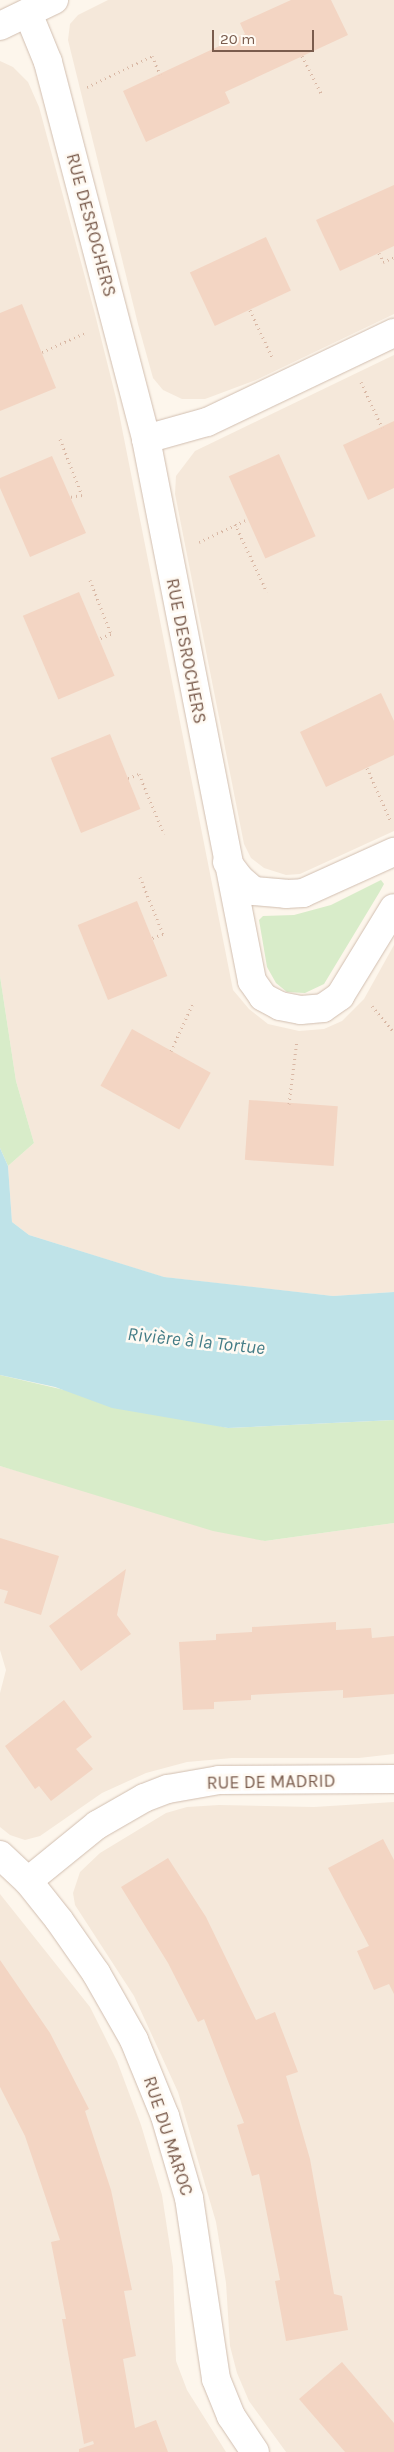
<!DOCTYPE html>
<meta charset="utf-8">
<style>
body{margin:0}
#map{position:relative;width:394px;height:2452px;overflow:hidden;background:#fdf6ec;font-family:Karla,sans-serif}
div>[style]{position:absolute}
.residential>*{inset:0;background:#f5e8da}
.green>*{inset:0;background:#d8ecc9}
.water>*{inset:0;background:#bfe3e8}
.building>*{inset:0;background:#f3d5c3;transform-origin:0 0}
.path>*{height:3px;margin-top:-1.5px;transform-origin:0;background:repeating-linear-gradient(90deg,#d9b8a5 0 1px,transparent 0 5px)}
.roads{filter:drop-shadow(0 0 1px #d1beb0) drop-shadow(0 0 1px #d1beb0)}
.minor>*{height:28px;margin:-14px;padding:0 14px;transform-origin:14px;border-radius:14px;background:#fff}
span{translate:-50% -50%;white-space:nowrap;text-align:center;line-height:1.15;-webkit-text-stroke:5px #fffaf3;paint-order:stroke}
.street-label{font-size:18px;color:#7a5c4d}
.water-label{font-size:19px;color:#437c86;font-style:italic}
.scale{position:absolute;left:212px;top:30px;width:102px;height:22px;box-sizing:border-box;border:2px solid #7a5c4d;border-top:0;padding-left:6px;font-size:15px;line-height:18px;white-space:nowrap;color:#7a5c4d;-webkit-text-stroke:4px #fffaf3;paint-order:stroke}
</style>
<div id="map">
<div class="residential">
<i style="clip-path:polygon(108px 0,394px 0,394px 314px,256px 380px,205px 399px,182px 399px,163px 390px,153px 378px,138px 324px,68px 40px,70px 24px,78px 15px)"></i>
<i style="clip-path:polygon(0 61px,13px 67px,28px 82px,39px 107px,95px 314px,116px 398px,233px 990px,249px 1009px,268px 1024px,299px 1031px,324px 1029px,342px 1021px,364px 999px,394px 945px,394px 1292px,333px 1296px,163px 1277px,29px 1235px,12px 1222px,8px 1166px,34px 1143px,16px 1081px,0 976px)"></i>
<i style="clip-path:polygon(394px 355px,394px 831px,300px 874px,286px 875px,264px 868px,251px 858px,244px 844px,175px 494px,176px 476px,195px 451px)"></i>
<i style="clip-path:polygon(0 1466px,265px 1541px,394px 1523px,394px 1754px,359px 1758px,232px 1758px,187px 1762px,146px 1773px,102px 1793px,40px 1836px,25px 1840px,10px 1835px,0 1827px,0 1693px,6px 1670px,0 1650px)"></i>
<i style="clip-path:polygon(394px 1802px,394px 2452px,286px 2452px,249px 2401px,237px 2373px,230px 2346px,226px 2283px,216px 2222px,178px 2092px,134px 1996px,75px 1905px,73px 1893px,80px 1872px,100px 1853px,166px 1813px,187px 1807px,219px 1805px,314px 1807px)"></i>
<i style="clip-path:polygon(0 1894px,90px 2007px,117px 2061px,141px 2125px,162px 2195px,173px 2267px,176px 2361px,187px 2390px,226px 2452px,0 2452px)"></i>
</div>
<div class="green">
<i style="clip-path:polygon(381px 880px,384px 884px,379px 893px,324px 984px,305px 993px,287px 992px,276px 983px,267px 967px,259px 920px,263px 916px,294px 915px,331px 905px)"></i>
<i style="clip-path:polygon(0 976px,16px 1081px,34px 1143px,8px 1166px,0 1148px)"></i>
<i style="clip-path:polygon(0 1375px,228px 1428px,394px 1420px,394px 1523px,265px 1541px,213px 1531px,0 1466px)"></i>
</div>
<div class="water">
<i style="clip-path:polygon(0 1148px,8px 1166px,12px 1222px,29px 1235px,164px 1277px,333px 1296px,394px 1292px,394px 1420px,228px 1428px,112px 1408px,55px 1387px,0 1375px)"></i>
</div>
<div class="building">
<i style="clip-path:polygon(291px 0,331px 0,348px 35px,225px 92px,230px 103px,146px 142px,123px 91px,245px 34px,240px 23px)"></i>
<i style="clip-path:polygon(394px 185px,394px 246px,340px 271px,316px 220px)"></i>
<i style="left:266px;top:237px;width:59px;height:84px;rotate:65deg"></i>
<i style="clip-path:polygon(22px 304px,56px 388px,0 411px,0 313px)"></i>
<i style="clip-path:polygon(394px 421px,394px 488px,368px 500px,343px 445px)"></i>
<i style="left:279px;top:454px;width:90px;height:55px;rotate:66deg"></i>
<i style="clip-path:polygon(52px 456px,86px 533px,30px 557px,0 488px,0 478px)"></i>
<i style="left:79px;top:592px;width:91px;height:61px;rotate:67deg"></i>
<i style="clip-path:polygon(381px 693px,394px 721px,394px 755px,326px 787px,300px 732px)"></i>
<i style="left:110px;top:734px;width:81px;height:64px;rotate:68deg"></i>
<i style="left:137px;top:901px;width:81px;height:64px;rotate:68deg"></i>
<i style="left:132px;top:1029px;width:90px;height:65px;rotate:29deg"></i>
<i style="left:249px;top:1100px;width:89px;height:60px;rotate:4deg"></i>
<i style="clip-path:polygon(0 1538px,59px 1556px,41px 1615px,4px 1603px,8px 1591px,0 1589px)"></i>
<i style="clip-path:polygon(126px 1569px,117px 1615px,131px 1634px,81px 1671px,49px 1626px)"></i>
<i style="clip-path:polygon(336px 1622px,336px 1630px,371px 1628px,372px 1638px,394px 1636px,394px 1694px,343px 1698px,343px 1690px,251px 1695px,251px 1700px,214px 1702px,214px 1709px,183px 1710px,179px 1642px,216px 1640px,216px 1634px,252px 1632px,252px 1627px)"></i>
<i style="clip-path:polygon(64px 1700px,92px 1737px,76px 1749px,93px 1769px,51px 1801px,39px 1786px,35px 1789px,5px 1746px)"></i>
<i style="clip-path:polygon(383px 1839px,394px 1860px,394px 1994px,389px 1984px,374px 1990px,357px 1951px,369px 1946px,328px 1868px)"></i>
<i style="clip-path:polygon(168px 1858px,206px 1917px,256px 2020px,275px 2012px,298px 2072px,286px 2076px,310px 2159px,334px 2294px,342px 2296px,348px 2330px,286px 2341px,275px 2281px,280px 2280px,259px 2174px,252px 2176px,237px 2125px,244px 2123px,204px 2019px,198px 2022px,168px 1963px,121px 1887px)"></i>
<i style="clip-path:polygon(0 1960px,50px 2033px,89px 2109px,85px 2111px,111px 2190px,132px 2290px,124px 2291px,136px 2356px,123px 2359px,135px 2428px,156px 2420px,168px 2452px,79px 2452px,79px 2449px,94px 2444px,93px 2441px,84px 2444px,62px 2319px,66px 2319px,51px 2242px,60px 2240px,25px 2136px,0 2087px)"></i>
<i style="clip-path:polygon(342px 2362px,394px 2423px,394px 2452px,345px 2452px,299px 2399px)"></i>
</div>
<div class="path">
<i style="left:302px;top:56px;width:42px;rotate:62.8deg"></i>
<i style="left:87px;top:87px;width:72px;rotate:-25.5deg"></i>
<i style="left:152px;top:56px;width:20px;rotate:66deg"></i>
<i style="left:379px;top:253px;width:10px;rotate:66deg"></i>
<i style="left:383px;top:262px;width:12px;rotate:-24deg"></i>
<i style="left:250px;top:310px;width:52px;rotate:64.9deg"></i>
<i style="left:42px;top:352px;width:49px;rotate:-24deg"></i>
<i style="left:361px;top:382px;width:50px;rotate:65deg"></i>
<i style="left:60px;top:439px;width:60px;rotate:68.6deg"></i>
<i style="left:82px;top:495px;width:12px;rotate:171deg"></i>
<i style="left:235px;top:524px;width:75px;rotate:64.8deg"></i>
<i style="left:199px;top:542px;width:54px;rotate:-25.1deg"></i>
<i style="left:90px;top:580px;width:58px;rotate:68.7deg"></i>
<i style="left:111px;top:634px;width:14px;rotate:159deg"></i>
<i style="left:367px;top:768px;width:59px;rotate:66deg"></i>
<i style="left:128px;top:778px;width:12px;rotate:-20deg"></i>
<i style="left:139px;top:774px;width:65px;rotate:67.4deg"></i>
<i style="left:140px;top:877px;width:61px;rotate:68deg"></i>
<i style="left:163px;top:934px;width:12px;rotate:160deg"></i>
<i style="left:372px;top:1006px;width:34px;rotate:50deg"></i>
<i style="left:171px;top:1051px;width:53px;rotate:-65.4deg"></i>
<i style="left:289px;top:1104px;width:64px;rotate:-82.9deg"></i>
</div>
<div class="roads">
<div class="minor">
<i style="left:28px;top:13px;width:53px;rotate:67.8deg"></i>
<i style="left:48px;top:62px;width:390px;rotate:75.4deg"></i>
<i style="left:146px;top:439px;width:552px;rotate:78.93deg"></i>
<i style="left:252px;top:981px;width:19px;rotate:55deg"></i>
<i style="left:263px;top:997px;width:19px;rotate:28deg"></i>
<i style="left:280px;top:1006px;width:21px;rotate:11deg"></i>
<i style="left:301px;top:1010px;width:22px;rotate:-5deg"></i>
<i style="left:323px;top:1008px;width:21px;rotate:-35deg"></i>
<i style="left:340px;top:996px;width:103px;rotate:-58.5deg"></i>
<i style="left:0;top:26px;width:60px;rotate:-25.7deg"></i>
<i style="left:146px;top:439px;width:63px;rotate:-15.6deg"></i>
<i style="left:207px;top:422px;width:207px;rotate:-25.5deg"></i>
<i style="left:227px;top:862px;width:21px;rotate:53deg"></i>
<i style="left:240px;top:879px;width:18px;rotate:41deg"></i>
<i style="left:254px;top:891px;width:32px;rotate:5deg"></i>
<i style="left:286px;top:894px;width:17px;rotate:-3deg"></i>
<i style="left:303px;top:893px;width:100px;rotate:-24.3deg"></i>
<i style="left:0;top:1855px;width:38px;rotate:43deg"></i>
<i style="left:28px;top:1881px;width:50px;rotate:51.5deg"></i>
<i style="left:59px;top:1920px;width:65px;rotate:55.1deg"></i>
<i style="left:96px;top:1973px;width:77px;rotate:60.4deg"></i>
<i style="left:134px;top:2040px;width:82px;rotate:67.8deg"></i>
<i style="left:165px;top:2116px;width:85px;rotate:73.7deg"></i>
<i style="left:189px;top:2198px;width:183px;rotate:81.5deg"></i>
<i style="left:216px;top:2379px;width:40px;rotate:68deg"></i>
<i style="left:231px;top:2416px;width:43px;rotate:56.3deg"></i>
<i style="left:28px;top:1881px;width:89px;rotate:-39.1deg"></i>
<i style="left:97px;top:1825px;width:54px;rotate:-29.9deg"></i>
<i style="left:144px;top:1798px;width:26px;rotate:-21deg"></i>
<i style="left:168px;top:1789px;width:52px;rotate:-10deg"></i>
<i style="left:219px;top:1780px;width:175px;rotate:-0.3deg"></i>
</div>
</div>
<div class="street-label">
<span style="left:91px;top:225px;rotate:75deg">RUE DESROCHERS</span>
<span style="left:186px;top:651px;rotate:79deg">RUE DESROCHERS</span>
<span style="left:271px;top:1782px;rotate:-1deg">RUE DE MADRID</span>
<span style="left:168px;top:2136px;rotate:72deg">RUE DU MAROC</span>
</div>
<div class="water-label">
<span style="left:196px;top:1342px;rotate:6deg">Rivière à la Tortue</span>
</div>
<div class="scale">20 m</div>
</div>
